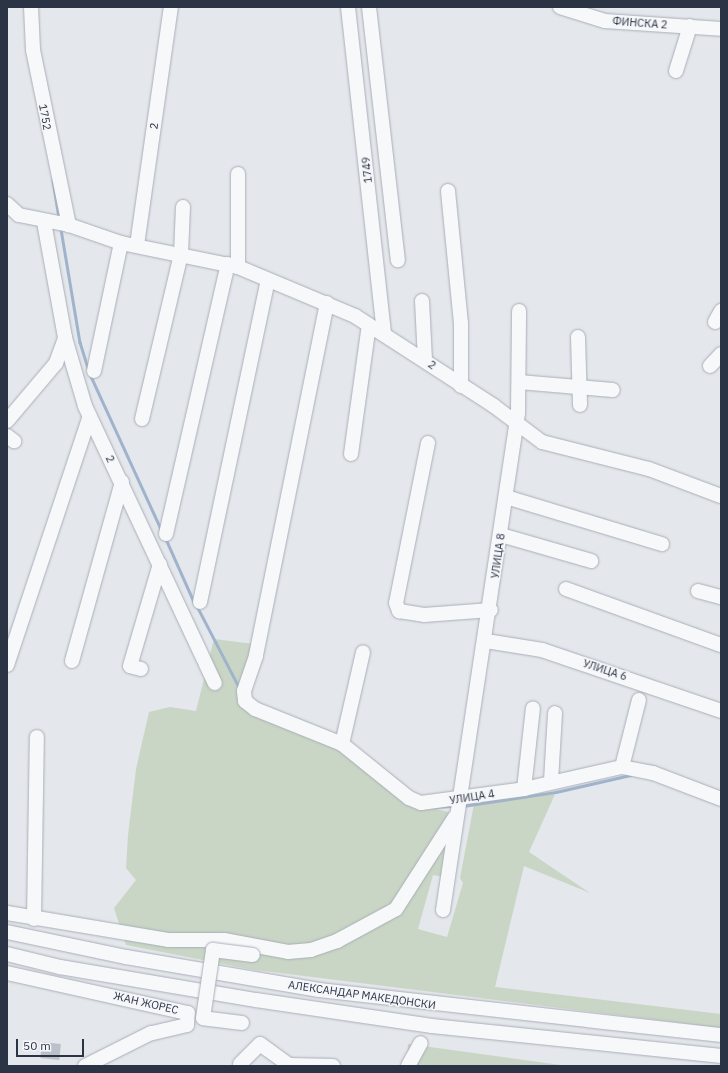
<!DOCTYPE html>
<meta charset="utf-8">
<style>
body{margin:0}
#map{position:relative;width:728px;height:1073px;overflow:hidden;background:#e4e7ec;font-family:"IBM Plex Sans",sans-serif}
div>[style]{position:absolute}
.green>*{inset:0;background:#c9d6c5}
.stream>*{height:2.5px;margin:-1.25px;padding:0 1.25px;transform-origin:1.25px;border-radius:1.25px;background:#9fb4cc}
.building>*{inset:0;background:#bbc0ca;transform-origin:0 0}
.roads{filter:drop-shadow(0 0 1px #a9aeb7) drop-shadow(0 0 1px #a9aeb7)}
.minor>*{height:14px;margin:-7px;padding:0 7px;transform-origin:7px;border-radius:7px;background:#f7f8fa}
.bridges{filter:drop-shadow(0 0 1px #a9aeb7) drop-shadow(0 0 1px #a9aeb7)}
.minor-bridge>*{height:14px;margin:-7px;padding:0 7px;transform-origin:7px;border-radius:7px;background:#f7f8fa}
span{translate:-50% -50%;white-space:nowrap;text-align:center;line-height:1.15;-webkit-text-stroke:3px #f4f6f9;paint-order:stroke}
.street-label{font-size:11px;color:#2b3445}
.frame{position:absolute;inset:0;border:8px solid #2b3445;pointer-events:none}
.scale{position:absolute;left:16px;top:1039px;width:68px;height:18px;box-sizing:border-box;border:2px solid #2b3445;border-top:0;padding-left:5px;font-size:12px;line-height:14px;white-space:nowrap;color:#2b3445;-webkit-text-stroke:3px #f4f6f9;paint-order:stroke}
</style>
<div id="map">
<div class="green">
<i style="clip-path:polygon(214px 639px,261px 645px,248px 702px,319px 729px,417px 804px,452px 813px,448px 878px,433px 875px,418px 929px,447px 937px,463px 883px,460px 878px,474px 804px,556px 792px,529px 852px,590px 893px,524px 866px,495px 987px,721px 1014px,721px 1028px,249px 969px,126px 945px,114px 908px,136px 880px,126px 868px,128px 835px,136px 769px,149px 712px,170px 707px,196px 711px)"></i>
<i style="clip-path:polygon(408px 1044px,568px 1066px,407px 1066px)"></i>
</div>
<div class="stream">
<i style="left:53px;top:180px;width:38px;rotate:81deg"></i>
<i style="left:61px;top:229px;width:115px;rotate:80.5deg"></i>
<i style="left:80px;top:342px;width:28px;rotate:73deg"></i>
<i style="left:90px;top:374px;width:170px;rotate:65.4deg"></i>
<i style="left:166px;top:539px;width:69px;rotate:66deg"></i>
<i style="left:197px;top:606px;width:93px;rotate:62.6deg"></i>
<i style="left:463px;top:806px;width:94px;rotate:-8.6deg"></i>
<i style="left:556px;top:792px;width:77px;rotate:-12.8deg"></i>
<i style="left:433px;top:807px;width:21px;rotate:-3deg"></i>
</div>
<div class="building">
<i style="left:42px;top:1042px;width:19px;height:16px;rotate:6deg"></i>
</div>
<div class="roads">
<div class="minor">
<i style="left:31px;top:7px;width:43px;rotate:87.3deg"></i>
<i style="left:33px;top:50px;width:179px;rotate:78.4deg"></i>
<i style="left:348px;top:7px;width:328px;rotate:83.7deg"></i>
<i style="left:369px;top:7px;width:255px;rotate:83.5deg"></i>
<i style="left:560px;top:7px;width:47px;rotate:17.3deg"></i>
<i style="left:605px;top:21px;width:116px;rotate:3.9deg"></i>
<i style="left:676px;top:71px;width:47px;rotate:-72.7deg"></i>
<i style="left:448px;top:191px;width:133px;rotate:84.4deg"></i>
<i style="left:461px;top:323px;width:63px;rotate:90deg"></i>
<i style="left:7px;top:204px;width:16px;rotate:43deg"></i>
<i style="left:19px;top:215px;width:51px;rotate:11.3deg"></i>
<i style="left:69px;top:225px;width:55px;rotate:19.1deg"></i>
<i style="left:121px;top:243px;width:119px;rotate:11.6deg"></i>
<i style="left:238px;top:267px;width:127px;rotate:22.7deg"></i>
<i style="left:355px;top:316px;width:166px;rotate:32.9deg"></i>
<i style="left:494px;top:406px;width:60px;rotate:36.9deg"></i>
<i style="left:542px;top:442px;width:110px;rotate:14.2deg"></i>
<i style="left:649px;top:469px;width:77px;rotate:20.6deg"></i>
<i style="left:44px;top:222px;width:118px;rotate:79.7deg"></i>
<i style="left:65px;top:338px;width:71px;rotate:73.6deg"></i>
<i style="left:85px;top:406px;width:306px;rotate:64.9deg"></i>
<i style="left:137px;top:245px;width:240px;rotate:-81.9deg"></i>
<i style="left:238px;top:267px;width:93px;rotate:-90deg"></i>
<i style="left:422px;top:301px;width:59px;rotate:87.1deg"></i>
<i style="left:327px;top:303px;width:360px;rotate:101.4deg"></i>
<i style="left:256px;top:656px;width:37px;rotate:109deg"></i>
<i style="left:244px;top:691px;width:10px;rotate:84deg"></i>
<i style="left:245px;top:701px;width:13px;rotate:39deg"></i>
<i style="left:255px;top:709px;width:94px;rotate:21.9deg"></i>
<i style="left:342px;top:744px;width:86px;rotate:38.9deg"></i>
<i style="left:409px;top:798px;width:13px;rotate:23deg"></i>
<i style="left:421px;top:803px;width:104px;rotate:-7.7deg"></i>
<i style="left:524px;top:789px;width:100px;rotate:-12.7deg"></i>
<i style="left:622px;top:767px;width:32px;rotate:11deg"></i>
<i style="left:653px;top:773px;width:73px;rotate:20.9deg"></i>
<i style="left:715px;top:322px;width:13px;rotate:-61deg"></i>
<i style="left:578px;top:337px;width:68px;rotate:88.3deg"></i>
<i style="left:710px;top:366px;width:16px;rotate:-47deg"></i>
<i style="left:94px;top:371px;width:131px;rotate:-78.1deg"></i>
<i style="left:519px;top:382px;width:94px;rotate:4.9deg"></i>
<i style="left:142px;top:419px;width:170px;rotate:-76.7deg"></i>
<i style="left:181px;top:254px;width:47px;rotate:-87.6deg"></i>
<i style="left:7px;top:421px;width:76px;rotate:-49.8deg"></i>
<i style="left:56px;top:363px;width:27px;rotate:-70deg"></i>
<i style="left:7px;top:436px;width:9px;rotate:36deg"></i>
<i style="left:428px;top:443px;width:163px;rotate:101.3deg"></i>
<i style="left:396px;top:603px;width:9px;rotate:69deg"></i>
<i style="left:399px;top:611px;width:25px;rotate:9deg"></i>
<i style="left:424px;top:615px;width:67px;rotate:-4.3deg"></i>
<i style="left:351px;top:454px;width:130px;rotate:-82.1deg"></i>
<i style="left:506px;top:497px;width:163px;rotate:16.8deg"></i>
<i style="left:166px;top:534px;width:277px;rotate:-77.1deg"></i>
<i style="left:501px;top:535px;width:94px;rotate:16.1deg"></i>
<i style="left:566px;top:589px;width:165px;rotate:19.9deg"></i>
<i style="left:698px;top:591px;width:24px;rotate:15deg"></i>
<i style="left:200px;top:602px;width:329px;rotate:-78.1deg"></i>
<i style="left:486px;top:641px;width:57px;rotate:9.1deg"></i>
<i style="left:542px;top:650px;width:189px;rotate:18.8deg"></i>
<i style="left:72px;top:661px;width:186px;rotate:-74.4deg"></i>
<i style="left:7px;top:665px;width:262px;rotate:-71.6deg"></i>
<i style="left:141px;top:669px;width:11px;rotate:-165deg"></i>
<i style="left:130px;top:666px;width:106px;rotate:-73.6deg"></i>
<i style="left:342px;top:744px;width:94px;rotate:-77.1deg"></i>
<i style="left:622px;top:767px;width:69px;rotate:-75.8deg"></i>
<i style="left:551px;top:781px;width:68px;rotate:-86.6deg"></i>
<i style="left:524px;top:789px;width:81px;rotate:-83.7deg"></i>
<i style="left:443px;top:910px;width:503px;rotate:-81.42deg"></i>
<i style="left:518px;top:413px;width:102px;rotate:-89.4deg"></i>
<i style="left:7px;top:913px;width:163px;rotate:9.5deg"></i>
<i style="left:168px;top:940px;width:56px"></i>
<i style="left:224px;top:940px;width:65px;rotate:10.6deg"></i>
<i style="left:288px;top:952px;width:23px;rotate:-5deg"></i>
<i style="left:311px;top:950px;width:28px;rotate:-19deg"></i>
<i style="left:337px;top:941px;width:67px;rotate:-28.5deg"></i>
<i style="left:396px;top:909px;width:109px;rotate:-57.3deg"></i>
<i style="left:34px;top:919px;width:182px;rotate:-89.1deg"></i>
<i style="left:7px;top:932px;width:122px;rotate:11.9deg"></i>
<i style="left:126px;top:957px;width:196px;rotate:9.7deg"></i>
<i style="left:319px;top:990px;width:405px;rotate:6.4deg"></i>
<i style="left:7px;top:954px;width:55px;rotate:13.8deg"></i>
<i style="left:60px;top:967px;width:199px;rotate:9.6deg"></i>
<i style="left:256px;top:1000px;width:178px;rotate:8.4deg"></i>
<i style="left:432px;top:1026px;width:291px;rotate:5.9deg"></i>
<i style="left:7px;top:973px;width:185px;rotate:12.5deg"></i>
<i style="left:188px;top:1013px;width:12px;rotate:95deg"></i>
<i style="left:187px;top:1025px;width:37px;rotate:167deg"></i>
<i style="left:151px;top:1033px;width:74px;rotate:153.4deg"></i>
<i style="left:240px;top:1064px;width:28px;rotate:-45deg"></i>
<i style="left:260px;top:1044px;width:36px;rotate:36deg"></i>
<i style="left:289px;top:1065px;width:44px;rotate:1.3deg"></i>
<i style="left:408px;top:1066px;width:26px;rotate:-61deg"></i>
</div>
</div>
<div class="bridges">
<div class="minor-bridge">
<i style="left:242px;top:1023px;width:39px;rotate:-173deg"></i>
<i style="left:203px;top:1018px;width:69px;rotate:-81.6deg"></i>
<i style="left:213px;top:950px;width:40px;rotate:7.1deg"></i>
</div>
</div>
<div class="street-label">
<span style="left:640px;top:23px;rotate:4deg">ФИНСКА 2</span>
<span style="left:45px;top:117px;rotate:80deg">1752</span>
<span style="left:154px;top:126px;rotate:-82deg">2</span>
<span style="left:367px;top:170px;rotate:-96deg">1749</span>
<span style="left:432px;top:365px;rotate:36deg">2</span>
<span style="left:110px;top:459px;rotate:64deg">2</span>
<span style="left:498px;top:556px;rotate:-82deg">УЛИЦА 8</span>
<span style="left:605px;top:670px;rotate:18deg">УЛИЦА 6</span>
<span style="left:472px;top:797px;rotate:-9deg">УЛИЦА 4</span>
<span style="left:362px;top:995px;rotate:8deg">АЛЕКСАНДАР МАКЕДОНСКИ</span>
<span style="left:146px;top:1003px;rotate:13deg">ЖАН ЖОРЕС</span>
</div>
<div class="frame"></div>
<div class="scale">50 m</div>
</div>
